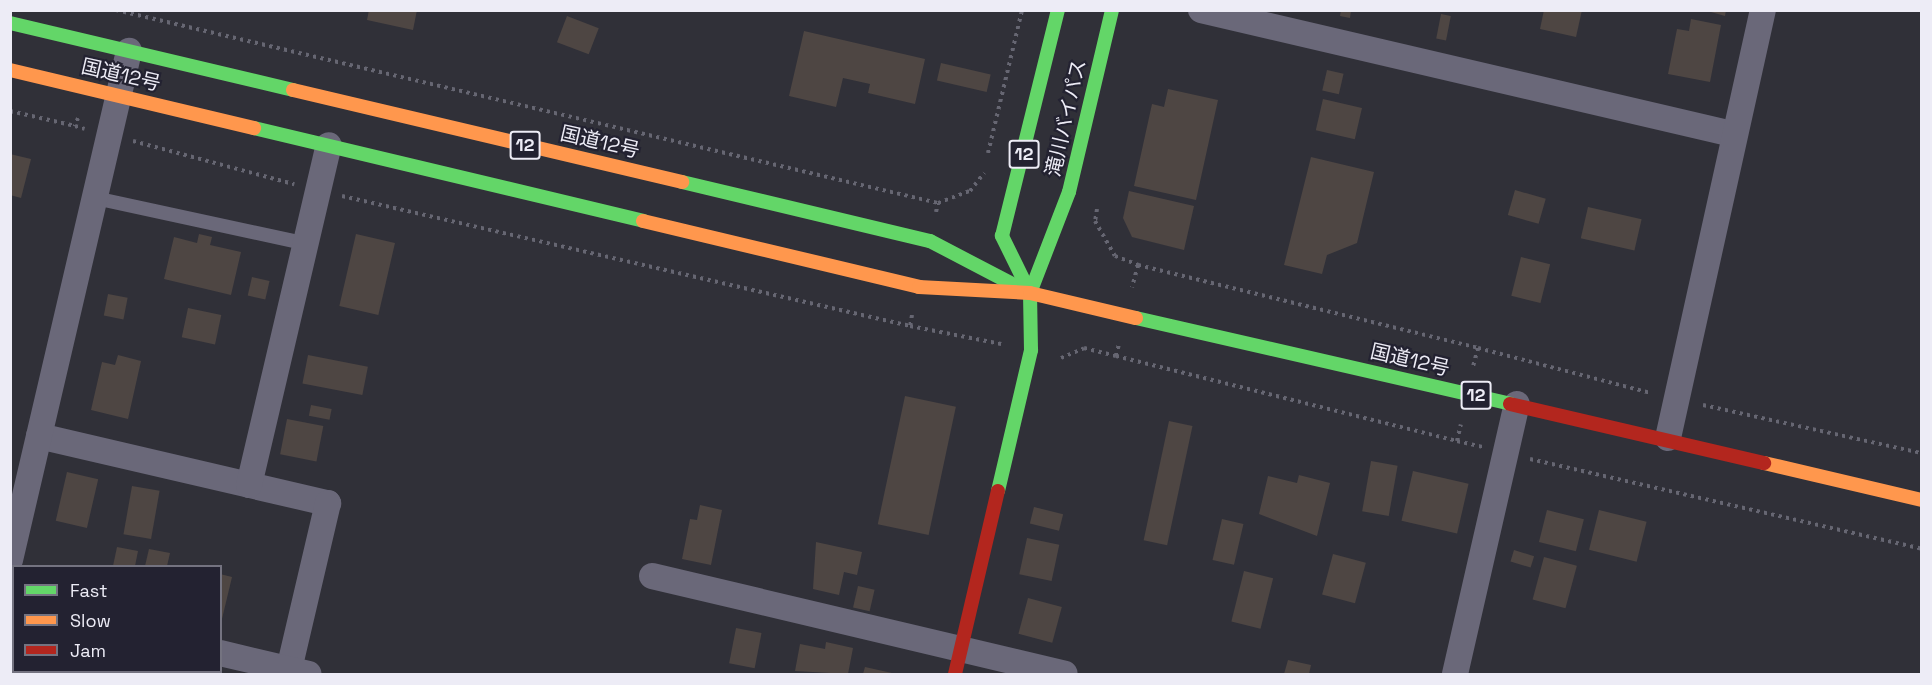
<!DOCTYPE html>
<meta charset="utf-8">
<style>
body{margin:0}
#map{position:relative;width:1932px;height:685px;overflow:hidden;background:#303038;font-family:"Space Grotesk","Noto Sans JP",sans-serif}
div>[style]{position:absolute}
.building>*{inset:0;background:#4e4643;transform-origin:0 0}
.path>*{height:4px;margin-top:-2px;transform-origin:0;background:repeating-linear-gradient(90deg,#666672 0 3px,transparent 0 7.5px)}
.lane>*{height:14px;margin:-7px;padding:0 7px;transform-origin:7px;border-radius:7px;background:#6a6879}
.street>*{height:26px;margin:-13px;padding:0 13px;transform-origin:13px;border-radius:13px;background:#6a6879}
.fast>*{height:14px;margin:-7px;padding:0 7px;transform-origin:7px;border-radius:7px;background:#63d668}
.slow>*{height:14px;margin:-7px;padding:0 7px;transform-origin:7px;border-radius:7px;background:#ff974d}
.jam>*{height:14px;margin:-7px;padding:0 7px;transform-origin:7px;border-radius:7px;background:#b3261e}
span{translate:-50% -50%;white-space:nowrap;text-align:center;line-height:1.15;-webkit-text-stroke:4.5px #232231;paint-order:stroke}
.shield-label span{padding:2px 4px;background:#232231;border:2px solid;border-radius:4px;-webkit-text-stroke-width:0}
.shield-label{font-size:18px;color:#edecf6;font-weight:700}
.street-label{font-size:20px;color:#edecf6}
.frame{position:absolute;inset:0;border:12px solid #edecf6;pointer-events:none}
.legend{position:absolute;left:12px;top:565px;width:210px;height:108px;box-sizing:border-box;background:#232231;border:2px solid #747380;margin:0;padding:8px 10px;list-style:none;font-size:18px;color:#edecf6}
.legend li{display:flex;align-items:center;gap:12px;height:30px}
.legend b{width:30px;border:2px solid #747380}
</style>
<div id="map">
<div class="building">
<i style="clip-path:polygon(369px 10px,417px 10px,413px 30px,367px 20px)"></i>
<i style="clip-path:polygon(1341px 10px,1351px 10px,1350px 18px,1340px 16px)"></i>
<i style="clip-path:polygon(1544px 10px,1582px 10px,1576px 37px,1540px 29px)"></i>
<i style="clip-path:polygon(1704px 10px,1726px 10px,1725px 16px)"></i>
<i style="left:1441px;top:14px;width:10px;height:25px;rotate:11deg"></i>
<i style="left:567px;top:16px;width:34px;height:28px;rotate:21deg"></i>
<i style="clip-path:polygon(1691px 19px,1721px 25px,1710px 82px,1668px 74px,1677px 29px,1689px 31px)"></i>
<i style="clip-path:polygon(804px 31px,925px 59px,915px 104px,868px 93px,870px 84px,843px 78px,836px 107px,789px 96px)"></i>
<i style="left:941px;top:63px;width:51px;height:18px;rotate:13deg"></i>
<i style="left:1327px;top:70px;width:17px;height:21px;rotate:13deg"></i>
<i style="clip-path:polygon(1168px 89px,1218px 100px,1196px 200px,1134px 186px,1152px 104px,1164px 107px)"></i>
<i style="left:1323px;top:99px;width:40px;height:32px;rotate:13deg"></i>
<i style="clip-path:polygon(10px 154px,31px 159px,21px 198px,10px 195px)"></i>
<i style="clip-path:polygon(1311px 157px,1374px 172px,1357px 243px,1327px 255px,1322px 274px,1284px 265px)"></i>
<i style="left:1515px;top:190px;width:32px;height:26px;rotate:16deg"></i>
<i style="clip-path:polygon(1129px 191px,1194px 206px,1184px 250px,1132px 237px,1123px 218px)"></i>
<i style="left:1588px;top:207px;width:55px;height:32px;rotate:13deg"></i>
<i style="clip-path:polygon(199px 234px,212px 237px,210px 245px,241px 252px,231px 295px,164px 279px,174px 237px,197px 243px)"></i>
<i style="left:356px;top:234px;width:40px;height:74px;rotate:13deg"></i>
<i style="left:1521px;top:257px;width:30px;height:40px;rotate:14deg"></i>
<i style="left:252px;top:277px;width:18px;height:19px;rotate:13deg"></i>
<i style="left:108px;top:294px;width:20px;height:22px;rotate:11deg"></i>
<i style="left:188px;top:308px;width:34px;height:30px;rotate:12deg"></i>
<i style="clip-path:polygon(118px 355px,141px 361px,128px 419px,91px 410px,102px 362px,115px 365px)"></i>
<i style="left:308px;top:355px;width:61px;height:29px;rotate:11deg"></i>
<i style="left:905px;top:396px;width:52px;height:131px;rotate:12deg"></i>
<i style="left:311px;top:405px;width:21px;height:11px;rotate:11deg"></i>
<i style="left:287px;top:419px;width:37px;height:36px;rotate:11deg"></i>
<i style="left:1169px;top:421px;width:24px;height:122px;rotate:12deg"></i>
<i style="left:1371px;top:461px;width:27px;height:51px;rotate:10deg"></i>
<i style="left:1413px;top:471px;width:57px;height:51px;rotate:13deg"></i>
<i style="left:67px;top:472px;width:32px;height:50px;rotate:13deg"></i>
<i style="clip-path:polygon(1299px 475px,1330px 483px,1317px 536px,1259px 514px,1268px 476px,1297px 483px)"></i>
<i style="left:132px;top:486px;width:28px;height:49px;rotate:10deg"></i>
<i style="clip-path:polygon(700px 505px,722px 510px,711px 565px,682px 559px,690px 519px,697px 520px)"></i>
<i style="left:1034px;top:507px;width:30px;height:17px;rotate:14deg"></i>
<i style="left:1547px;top:510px;width:38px;height:33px;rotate:14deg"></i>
<i style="left:1599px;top:510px;width:49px;height:41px;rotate:14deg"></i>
<i style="left:1222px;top:519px;width:22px;height:42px;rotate:13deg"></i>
<i style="left:1027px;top:538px;width:33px;height:37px;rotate:12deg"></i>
<i style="clip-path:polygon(816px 542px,862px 552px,857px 575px,844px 572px,839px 595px,813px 589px)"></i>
<i style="clip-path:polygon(117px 547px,138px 551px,135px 566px,113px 566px)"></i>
<i style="clip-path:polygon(149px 549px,170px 553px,167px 566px,145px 566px)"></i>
<i style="left:1514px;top:550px;width:21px;height:12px;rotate:17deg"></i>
<i style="left:1333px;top:554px;width:34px;height:42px;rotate:15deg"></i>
<i style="left:1544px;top:557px;width:34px;height:44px;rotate:15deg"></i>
<i style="left:1244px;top:571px;width:30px;height:52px;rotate:14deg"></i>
<i style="clip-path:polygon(220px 574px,232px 577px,221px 623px,220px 623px)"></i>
<i style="left:858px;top:586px;width:17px;height:22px;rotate:13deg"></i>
<i style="left:1028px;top:598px;width:35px;height:37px;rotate:15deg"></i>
<i style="left:736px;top:628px;width:26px;height:36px;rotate:11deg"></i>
<i style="clip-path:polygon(826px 642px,853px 648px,848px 674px,795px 671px,800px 644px,825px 649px)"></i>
<i style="clip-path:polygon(1288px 660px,1311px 665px,1309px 674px,1284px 674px)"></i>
<i style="clip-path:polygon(865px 667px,892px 673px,892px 674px,863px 674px)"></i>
<i style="clip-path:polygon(35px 672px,89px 672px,89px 674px)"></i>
</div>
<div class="path">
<i style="left:116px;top:10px;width:844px;rotate:13.21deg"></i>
<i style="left:10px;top:111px;width:67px;rotate:13deg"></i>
<i style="left:78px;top:118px;width:9px;rotate:111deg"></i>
<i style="left:75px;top:126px;width:10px;rotate:17deg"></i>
<i style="left:133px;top:141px;width:167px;rotate:15deg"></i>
<i style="left:988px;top:153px;width:147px;rotate:-76.6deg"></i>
<i style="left:342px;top:196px;width:583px;rotate:12.89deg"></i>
<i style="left:1097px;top:209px;width:12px;rotate:99deg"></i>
<i style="left:1095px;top:221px;width:40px;rotate:60.3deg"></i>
<i style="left:1115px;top:256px;width:25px;rotate:21deg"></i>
<i style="left:1138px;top:265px;width:23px;rotate:105deg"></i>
<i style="left:936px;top:212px;width:9px;rotate:-77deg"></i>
<i style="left:938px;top:203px;width:34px;rotate:-21deg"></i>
<i style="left:970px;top:191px;width:23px;rotate:-52deg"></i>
<i style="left:1138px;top:265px;width:350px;rotate:13.7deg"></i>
<i style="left:1478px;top:348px;width:20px;rotate:105deg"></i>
<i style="left:912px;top:315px;width:11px;rotate:100deg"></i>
<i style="left:910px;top:326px;width:93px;rotate:11.2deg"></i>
<i style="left:1478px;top:348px;width:179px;rotate:14.6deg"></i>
<i style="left:1116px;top:356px;width:351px;rotate:14deg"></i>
<i style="left:1457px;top:441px;width:17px;rotate:-77deg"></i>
<i style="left:1061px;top:358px;width:25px;rotate:-23deg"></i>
<i style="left:1084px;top:348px;width:33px;rotate:14deg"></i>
<i style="left:1116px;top:356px;width:12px;rotate:-76deg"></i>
<i style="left:1703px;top:405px;width:224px;rotate:12.4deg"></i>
<i style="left:1457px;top:441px;width:26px;rotate:13deg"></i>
<i style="left:1530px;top:459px;width:402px;rotate:12.9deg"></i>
</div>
<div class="lane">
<i style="left:95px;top:198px;width:217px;rotate:12.2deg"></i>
</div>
<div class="street">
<i style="left:1201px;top:10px;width:545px;rotate:13.14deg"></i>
<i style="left:39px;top:436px;width:297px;rotate:13.1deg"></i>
<i style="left:328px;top:503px;width:171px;rotate:103.2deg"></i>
<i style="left:1668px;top:438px;width:438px;rotate:-77.5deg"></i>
<i style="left:249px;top:485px;width:349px;rotate:-76.8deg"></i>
<i style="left:10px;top:560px;width:523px;rotate:-76.84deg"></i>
<i style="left:652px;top:576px;width:424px;rotate:13.3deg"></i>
<i style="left:10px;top:603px;width:4px;rotate:14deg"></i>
<i style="left:220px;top:653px;width:91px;rotate:13.3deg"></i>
<i style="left:1455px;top:674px;width:277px;rotate:-77.1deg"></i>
</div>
<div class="fast">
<i style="left:10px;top:23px;width:291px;rotate:13.3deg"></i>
<i style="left:254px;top:128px;width:400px;rotate:13.4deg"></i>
<i style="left:682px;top:182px;width:255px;rotate:13.4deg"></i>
<i style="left:930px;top:241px;width:102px;rotate:27.6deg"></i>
<i style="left:1030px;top:293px;width:64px;rotate:-116.2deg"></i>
<i style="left:1002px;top:236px;width:233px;rotate:-76.1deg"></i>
<i style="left:1030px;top:293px;width:108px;rotate:-68.9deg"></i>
<i style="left:1069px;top:192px;width:187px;rotate:-76.7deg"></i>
<i style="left:1136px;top:318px;width:384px;rotate:12.9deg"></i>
<i style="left:998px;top:491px;width:145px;rotate:-76.8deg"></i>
<i style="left:1031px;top:350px;width:57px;rotate:-91deg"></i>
</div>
<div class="slow">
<i style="left:10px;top:70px;width:251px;rotate:13.4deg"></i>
<i style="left:293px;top:90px;width:400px;rotate:13.3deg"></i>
<i style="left:643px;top:221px;width:284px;rotate:13.4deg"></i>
<i style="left:919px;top:287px;width:111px;rotate:3.1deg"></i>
<i style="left:1030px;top:293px;width:109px;rotate:13.3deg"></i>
<i style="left:1764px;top:463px;width:162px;rotate:13.2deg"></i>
</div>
<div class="jam">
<i style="left:1510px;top:404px;width:261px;rotate:13.1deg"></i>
<i style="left:955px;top:674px;width:188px;rotate:-76.8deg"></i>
</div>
<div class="shield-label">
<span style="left:525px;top:145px">12</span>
<span style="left:1024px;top:154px">12</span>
<span style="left:1476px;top:395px">12</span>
</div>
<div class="street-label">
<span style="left:121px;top:75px;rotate:13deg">国道12号</span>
<span style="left:1066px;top:118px;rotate:-77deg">滝川バイパス</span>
<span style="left:600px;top:142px;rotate:13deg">国道12号</span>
<span style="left:1410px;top:360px;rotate:13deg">国道12号</span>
</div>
<div class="frame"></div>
<ul class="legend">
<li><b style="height:8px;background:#63d668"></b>Fast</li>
<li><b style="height:8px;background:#ff974d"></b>Slow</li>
<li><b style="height:8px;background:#b3261e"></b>Jam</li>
</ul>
</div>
